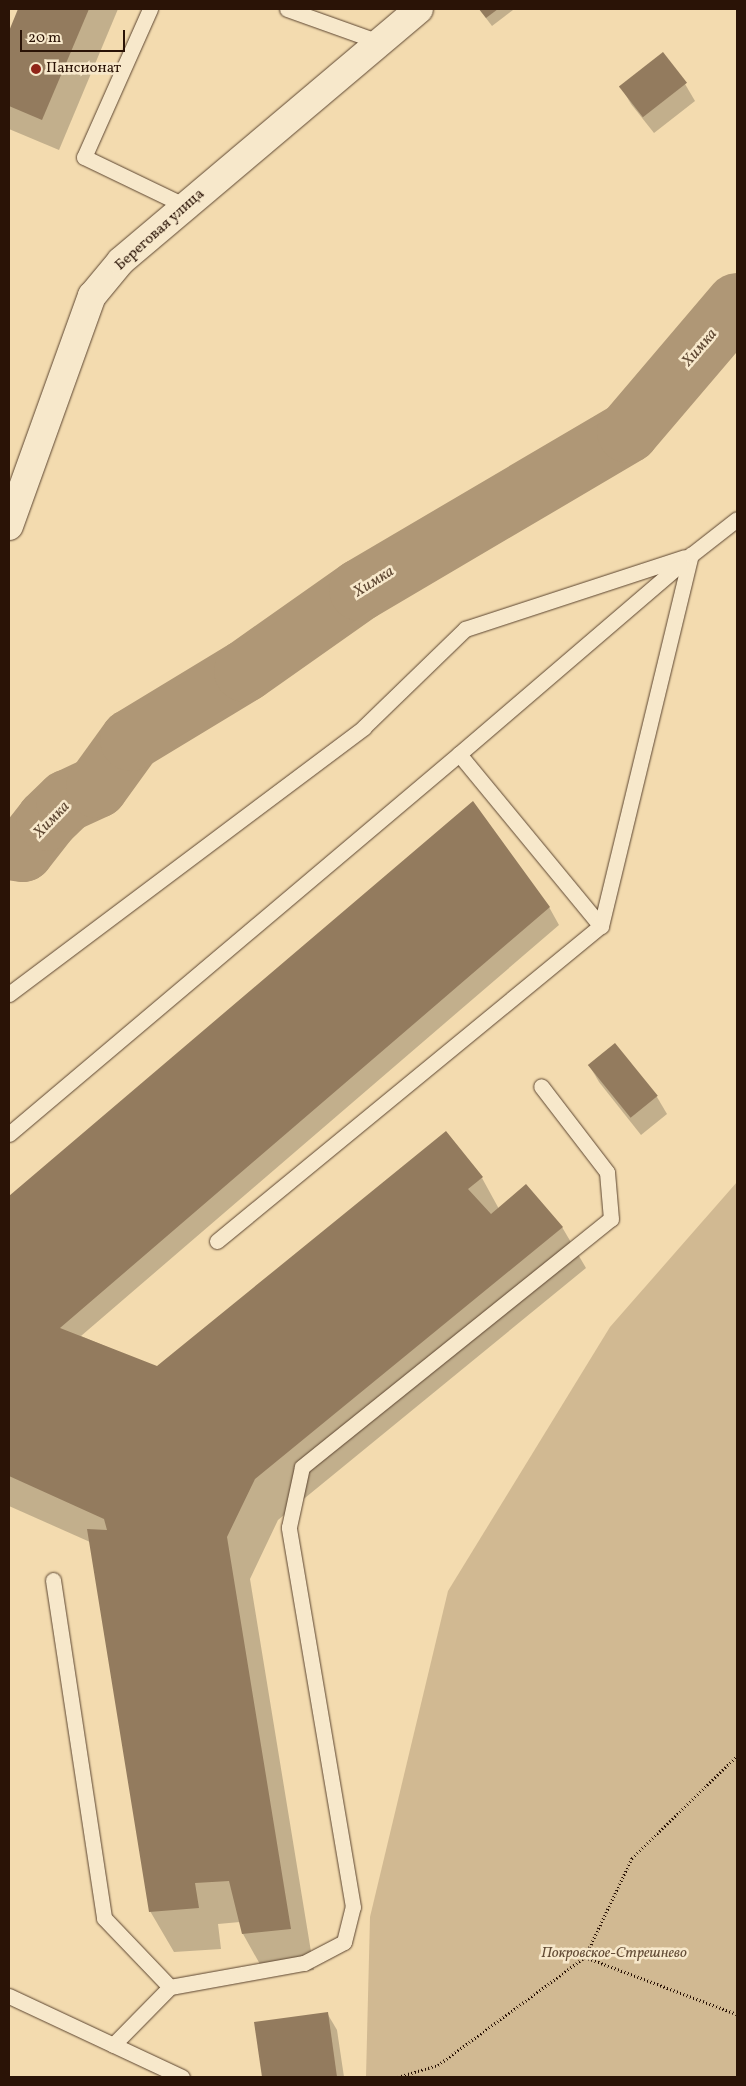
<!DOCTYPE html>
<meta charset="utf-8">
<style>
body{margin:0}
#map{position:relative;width:746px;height:2086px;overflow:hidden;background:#f3dbaf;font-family:Vollkorn,serif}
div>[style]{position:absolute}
.green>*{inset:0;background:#d1b992}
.shadow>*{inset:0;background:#0003}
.river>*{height:62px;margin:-31px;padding:0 31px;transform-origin:31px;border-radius:31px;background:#af9776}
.building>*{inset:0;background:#937b5e;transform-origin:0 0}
.path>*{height:3px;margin-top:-1.5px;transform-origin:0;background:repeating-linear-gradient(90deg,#2a1306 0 1px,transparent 0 3.5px)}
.roads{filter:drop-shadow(0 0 1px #5c4530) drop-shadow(0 0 1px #5c4530)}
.service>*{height:15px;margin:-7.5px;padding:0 7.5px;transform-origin:7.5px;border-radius:7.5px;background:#f7e8cb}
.minor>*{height:28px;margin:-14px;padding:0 14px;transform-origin:14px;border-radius:14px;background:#f7e8cb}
.dots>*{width:14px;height:14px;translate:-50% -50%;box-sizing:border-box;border:2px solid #f7e8cb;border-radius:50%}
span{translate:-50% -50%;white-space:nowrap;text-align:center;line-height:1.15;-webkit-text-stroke:5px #f7e8cb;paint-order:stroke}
.poi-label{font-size:15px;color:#2a1306}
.left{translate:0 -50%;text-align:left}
.street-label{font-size:15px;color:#2a1306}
.park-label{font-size:15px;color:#644d37;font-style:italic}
.water-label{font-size:16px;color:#5f4833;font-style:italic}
.frame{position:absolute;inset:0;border:10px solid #2a1306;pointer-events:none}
.scale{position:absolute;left:20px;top:30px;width:105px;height:22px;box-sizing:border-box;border:2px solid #2a1306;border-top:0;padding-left:6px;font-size:15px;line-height:18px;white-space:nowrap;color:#2a1306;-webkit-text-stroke:4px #f7e8cb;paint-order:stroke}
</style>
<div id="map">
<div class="green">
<i style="clip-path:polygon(737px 1182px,737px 2077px,366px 2077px,370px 1917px,448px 1591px,610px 1327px)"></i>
</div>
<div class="shadow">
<i style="clip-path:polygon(19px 9px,118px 9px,59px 150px,9px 129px,9px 34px)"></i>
<i style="clip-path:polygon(479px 9px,512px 9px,513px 10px,492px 26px)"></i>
<i style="clip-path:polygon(685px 84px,695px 101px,654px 133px,631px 104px,621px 87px)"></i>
<i style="clip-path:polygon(473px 803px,549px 907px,559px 925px,81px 1336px,157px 1368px,482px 1178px,499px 1209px,562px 1227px,586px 1268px,278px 1520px,250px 1579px,314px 1970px,266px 1975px,243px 1934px,240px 1922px,218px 1924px,221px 1949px,174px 1952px,150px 1911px,90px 1542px,9px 1506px,9px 1198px)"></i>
<i style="clip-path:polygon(589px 1065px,657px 1097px,667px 1114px,641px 1135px,599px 1082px)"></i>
<i style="clip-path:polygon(327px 2013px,337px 2030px,344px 2077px,263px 2077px,255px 2023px)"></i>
</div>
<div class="river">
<i style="left:9px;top:849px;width:14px;rotate:8deg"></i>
<i style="left:23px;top:851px;width:39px;rotate:-52deg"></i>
<i style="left:47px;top:820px;width:28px;rotate:-44deg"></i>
<i style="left:67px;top:801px;width:33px;rotate:-25deg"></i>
<i style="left:97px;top:787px;width:58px;rotate:-54.1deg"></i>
<i style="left:131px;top:740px;width:133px;rotate:-31.2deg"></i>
<i style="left:245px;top:671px;width:141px;rotate:-35.2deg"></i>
<i style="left:360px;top:590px;width:311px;rotate:-30.5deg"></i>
<i style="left:628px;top:432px;width:168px;rotate:-49.6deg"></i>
</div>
<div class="building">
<i style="clip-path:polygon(18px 9px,89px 9px,42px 120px,9px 106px,9px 31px)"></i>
<i style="clip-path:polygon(479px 9px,498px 9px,486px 18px)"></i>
<i style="left:663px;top:52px;width:39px;height:56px;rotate:52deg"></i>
<i style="clip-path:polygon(473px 801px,550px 907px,60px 1328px,157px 1366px,446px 1131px,483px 1177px,468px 1189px,491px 1214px,526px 1184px,563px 1227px,255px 1479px,227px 1537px,291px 1929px,242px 1934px,229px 1881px,195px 1883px,199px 1908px,149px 1912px,87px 1529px,107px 1530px,104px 1519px,9px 1476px,9px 1196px)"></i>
<i style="left:615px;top:1043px;width:68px;height:35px;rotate:51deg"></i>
<i style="clip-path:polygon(328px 2012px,337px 2077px,262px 2077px,254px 2022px)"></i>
</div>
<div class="path">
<i style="left:585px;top:1957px;width:162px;rotate:20.6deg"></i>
<i style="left:398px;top:2077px;width:42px;rotate:-16.7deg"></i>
<i style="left:438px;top:2065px;width:182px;rotate:-36.3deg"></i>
<i style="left:585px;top:1957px;width:110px;rotate:-64.6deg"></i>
<i style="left:632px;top:1858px;width:146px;rotate:-44.2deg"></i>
</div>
<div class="roads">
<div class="service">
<i style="left:150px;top:9px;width:162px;rotate:114deg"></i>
<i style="left:84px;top:157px;width:113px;rotate:25.7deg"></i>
<i style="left:287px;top:9px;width:98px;rotate:19.7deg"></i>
<i style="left:459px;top:754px;width:223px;rotate:50.5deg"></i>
<i style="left:601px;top:926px;width:382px;rotate:-76.4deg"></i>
<i style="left:9px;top:994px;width:444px;rotate:-36.9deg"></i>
<i style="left:364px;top:727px;width:141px;rotate:-44.1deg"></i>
<i style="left:465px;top:629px;width:231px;rotate:-18.1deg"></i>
<i style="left:9px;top:1134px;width:589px;rotate:-40.18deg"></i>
<i style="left:459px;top:754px;width:306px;rotate:-40.6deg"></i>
<i style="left:691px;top:555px;width:58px;rotate:-38deg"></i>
<i style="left:217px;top:1241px;width:497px;rotate:-39.4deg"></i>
<i style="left:53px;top:1580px;width:342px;rotate:81.4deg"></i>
<i style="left:104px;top:1918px;width:95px;rotate:46.3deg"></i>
<i style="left:9px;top:1996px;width:191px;rotate:25.1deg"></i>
<i style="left:113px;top:2045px;width:81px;rotate:-45.5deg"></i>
<i style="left:170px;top:1987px;width:136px;rotate:-10.2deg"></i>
<i style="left:304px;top:1963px;width:45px;rotate:-27.7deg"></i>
<i style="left:344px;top:1942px;width:36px;rotate:-76deg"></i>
<i style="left:353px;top:1907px;width:385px;rotate:-99.6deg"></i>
<i style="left:289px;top:1527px;width:61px;rotate:-77.8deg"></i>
<i style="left:302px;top:1467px;width:396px;rotate:-38.8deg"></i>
<i style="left:611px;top:1219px;width:47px;rotate:-94.9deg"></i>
<i style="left:607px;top:1172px;width:108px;rotate:-127.5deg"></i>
</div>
<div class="minor">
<i style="left:9px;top:526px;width:245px;rotate:-70.2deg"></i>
<i style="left:92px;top:296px;width:45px;rotate:-50.4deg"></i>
<i style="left:121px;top:261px;width:390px;rotate:-40.2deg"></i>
</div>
</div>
<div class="dots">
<i style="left:36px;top:69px;background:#8f2418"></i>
</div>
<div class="poi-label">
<span class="left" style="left:46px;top:69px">Пансионат</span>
</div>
<div class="street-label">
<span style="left:160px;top:230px;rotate:-42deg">Береговая улица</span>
</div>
<div class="park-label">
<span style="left:614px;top:1954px">Покровское-Стрешнево</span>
</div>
<div class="water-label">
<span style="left:700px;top:348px;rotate:-49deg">Химка</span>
<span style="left:374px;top:582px;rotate:-32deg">Химка</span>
<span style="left:52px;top:820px;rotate:-46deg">Химка</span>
</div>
<div class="frame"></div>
<div class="scale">20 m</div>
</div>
